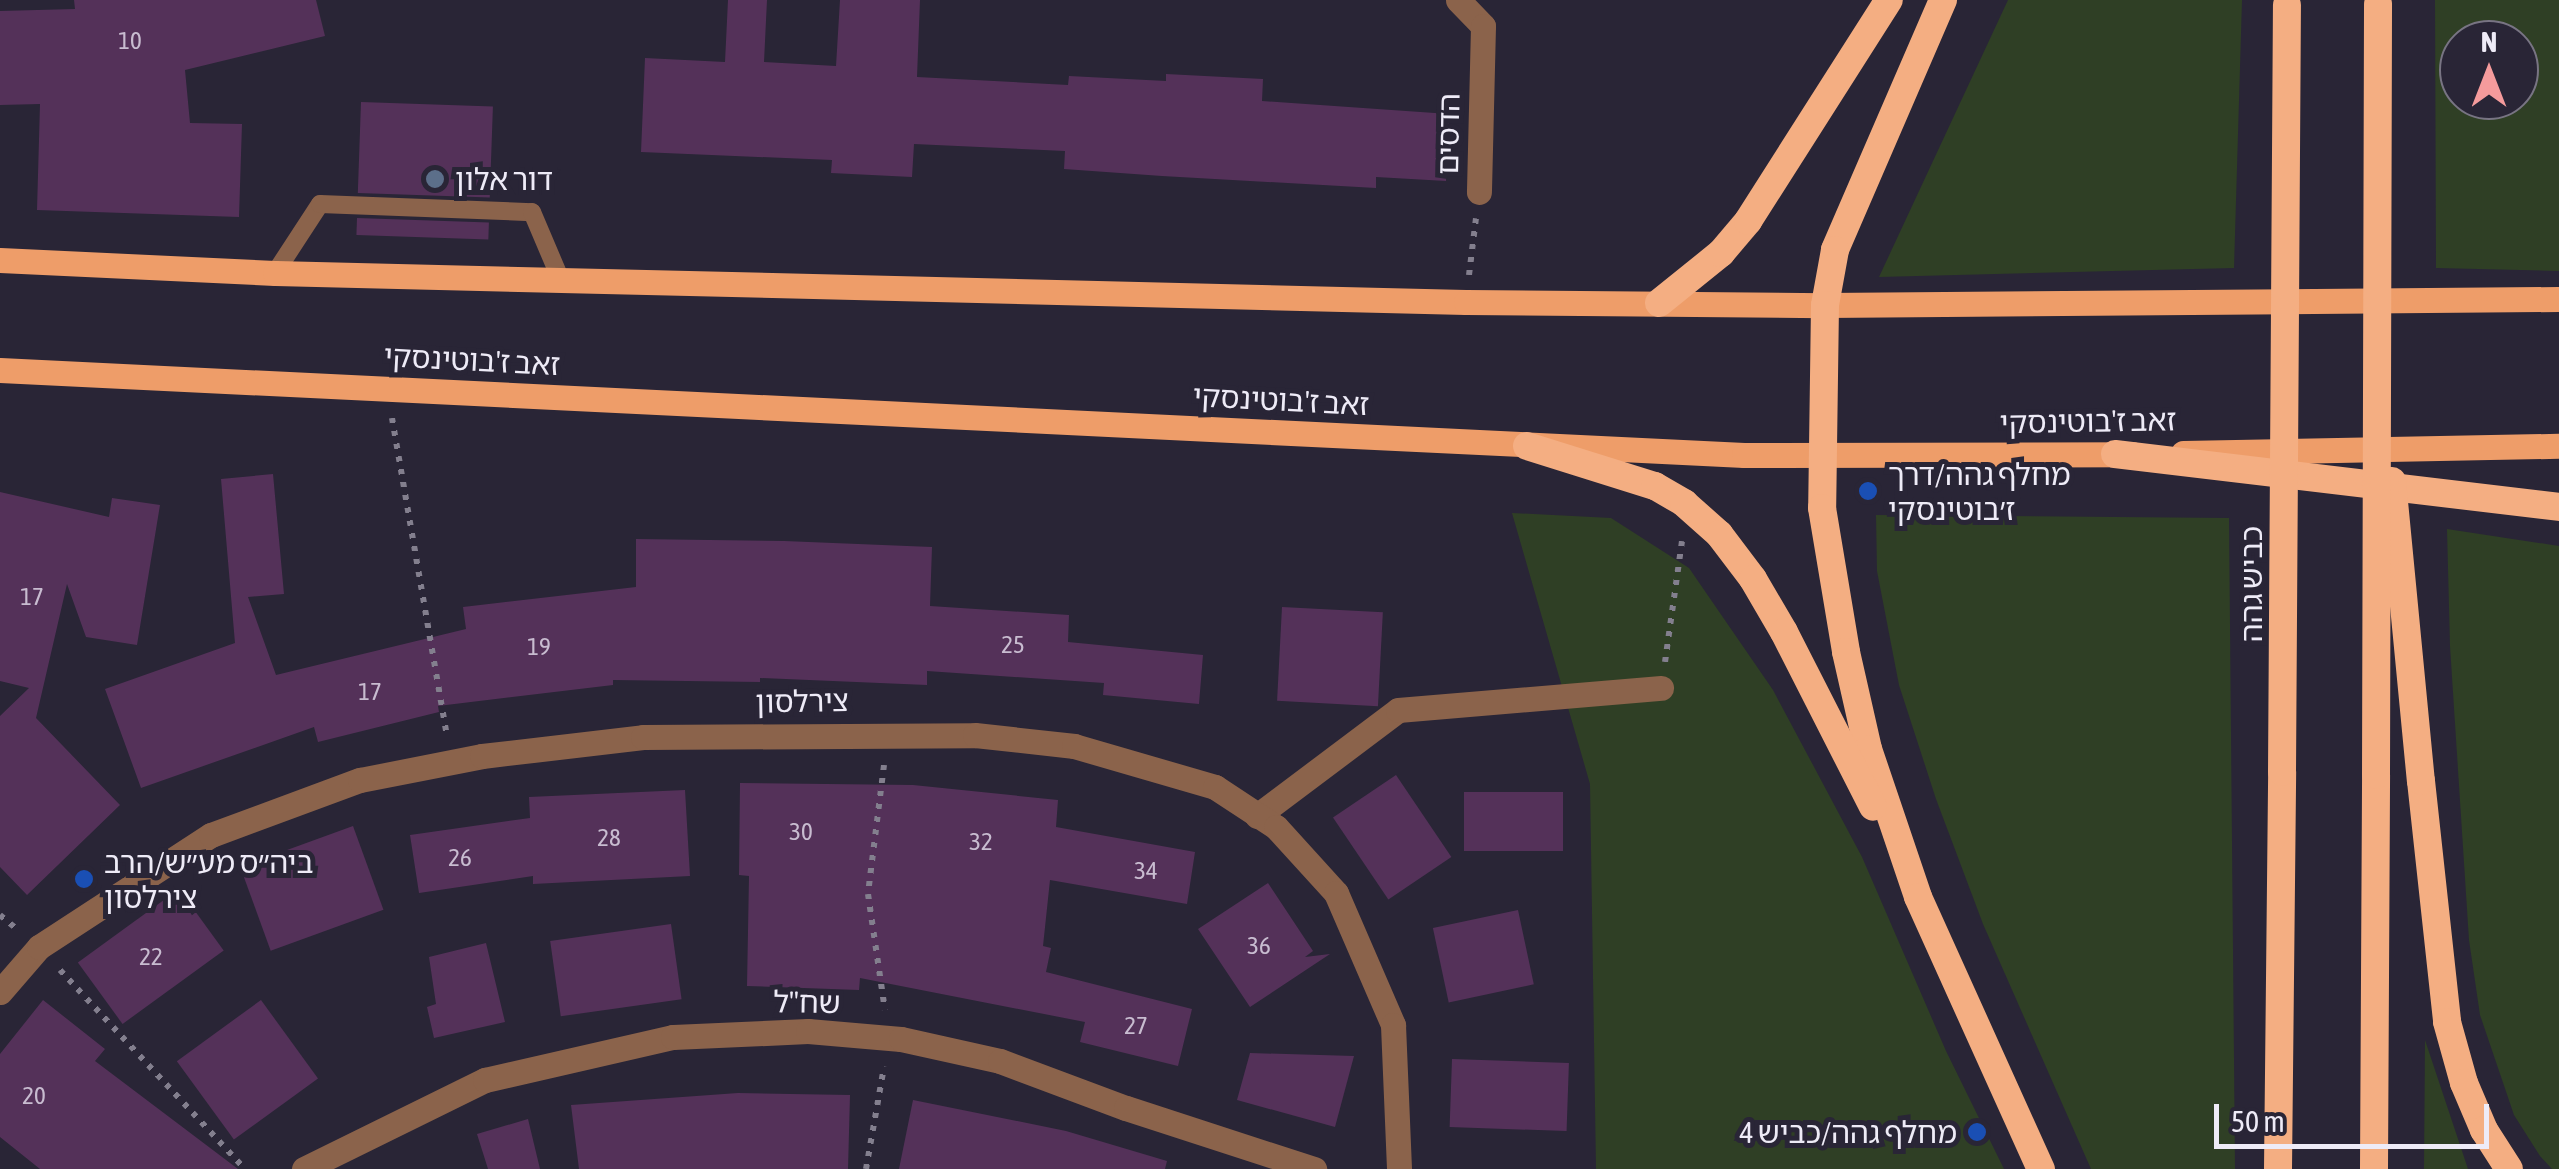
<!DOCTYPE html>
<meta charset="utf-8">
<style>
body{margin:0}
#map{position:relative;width:2559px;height:1169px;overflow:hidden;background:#292536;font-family:"Asap Condensed","Noto Sans Hebrew",sans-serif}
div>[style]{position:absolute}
.green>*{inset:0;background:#2f3f25}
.building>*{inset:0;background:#543159;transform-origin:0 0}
.path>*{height:6px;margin-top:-3px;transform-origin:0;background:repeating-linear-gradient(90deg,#837f8e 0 5px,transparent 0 13px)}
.service>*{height:18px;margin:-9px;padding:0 9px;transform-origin:9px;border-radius:9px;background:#8b634b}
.minor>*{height:25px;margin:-12.5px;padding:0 12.5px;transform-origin:12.5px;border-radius:12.5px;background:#8b634b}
.primary>*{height:25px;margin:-12.5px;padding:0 12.5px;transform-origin:12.5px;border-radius:12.5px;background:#ee9d69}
.trunk>*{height:28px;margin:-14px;padding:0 14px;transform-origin:14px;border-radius:14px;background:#f4ae82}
.trunk-bridge>*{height:28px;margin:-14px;padding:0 14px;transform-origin:14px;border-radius:14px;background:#f4ae82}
.dots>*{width:28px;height:28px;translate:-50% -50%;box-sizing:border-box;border:5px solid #292536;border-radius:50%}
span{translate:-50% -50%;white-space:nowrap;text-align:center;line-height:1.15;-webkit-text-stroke:10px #292536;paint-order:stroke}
.number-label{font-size:25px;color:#c8bcd0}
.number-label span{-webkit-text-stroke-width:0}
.street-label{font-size:30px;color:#eeebf7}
.poi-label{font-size:30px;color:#eeebf7}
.left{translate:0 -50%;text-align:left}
.right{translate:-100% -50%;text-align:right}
.north{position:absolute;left:2439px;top:20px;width:100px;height:100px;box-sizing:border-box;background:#292536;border:2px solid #787483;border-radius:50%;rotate:0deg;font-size:28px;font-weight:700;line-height:40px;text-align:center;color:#eeebf7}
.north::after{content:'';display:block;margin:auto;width:35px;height:45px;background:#f59b9c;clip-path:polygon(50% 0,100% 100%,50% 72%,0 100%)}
.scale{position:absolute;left:2214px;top:1104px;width:275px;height:45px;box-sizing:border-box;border:5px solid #eeebf7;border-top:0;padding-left:12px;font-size:30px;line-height:35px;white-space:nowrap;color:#eeebf7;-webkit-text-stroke:8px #292536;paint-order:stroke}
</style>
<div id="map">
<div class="green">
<i style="clip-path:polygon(2008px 0,2242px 0,2234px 268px,1879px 277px)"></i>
<i style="clip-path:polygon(evenodd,2435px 0,2559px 0,2559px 271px,2436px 268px,2435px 0,2459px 40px,2519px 40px,2519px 100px,2459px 100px,2459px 40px)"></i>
<i style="clip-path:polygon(1512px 513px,1611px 518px,1689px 568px,1773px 690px,1862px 857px,1946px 1051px,2004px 1169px,1596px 1169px,1590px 784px)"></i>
<i style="clip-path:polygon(1876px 515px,2229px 518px,2235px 1169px,2091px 1169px,1983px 924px,1936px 799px,1899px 685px,1877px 571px)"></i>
<i style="clip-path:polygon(2447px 529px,2559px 546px,2559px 1169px,2552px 1169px,2540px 1156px,2514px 1115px,2480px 1015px,2469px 940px,2450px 646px)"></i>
<i style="clip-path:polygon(2425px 1040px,2468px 1169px,2424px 1169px)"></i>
</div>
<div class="building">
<i style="clip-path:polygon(74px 0,316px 0,325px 36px,185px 70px,190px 123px,242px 124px,239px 217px,37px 210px,40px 104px,0 105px,0 11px,75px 9px)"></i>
<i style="clip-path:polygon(728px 0,767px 0,764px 62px,836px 66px,840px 0,920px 0,917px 77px,1068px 85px,1069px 76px,1166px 81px,1166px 74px,1263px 79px,1262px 101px,1449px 114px,1446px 181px,1376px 177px,1376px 188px,1162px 176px,1064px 169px,1065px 151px,914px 144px,912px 177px,831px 173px,832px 160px,641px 152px,645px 58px,725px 62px)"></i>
<i style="left:361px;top:102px;width:132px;height:91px;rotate:2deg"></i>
<i style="left:357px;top:218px;width:132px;height:17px;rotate:2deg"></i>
<i style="clip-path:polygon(273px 474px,284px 594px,248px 597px,276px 675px,466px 629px,463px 607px,636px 587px,636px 539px,784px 541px,932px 547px,930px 606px,1069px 615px,1068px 642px,1203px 655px,1199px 704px,1103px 695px,1104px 683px,927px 671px,927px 685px,760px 678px,760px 682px,613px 680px,613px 685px,438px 706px,439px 712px,318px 742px,314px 727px,141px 788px,105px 689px,235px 643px,221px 479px)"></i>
<i style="clip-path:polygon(0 492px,109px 517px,112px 498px,160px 505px,137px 645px,86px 637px,67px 584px,36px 718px,120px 805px,27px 895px,0 867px,0 716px,29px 688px,0 681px)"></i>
<i style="left:1282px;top:607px;width:101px;height:94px;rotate:3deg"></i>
<i style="left:1396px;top:775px;width:99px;height:76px;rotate:56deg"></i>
<i style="clip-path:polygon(740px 783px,913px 785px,1058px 800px,1056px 827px,1195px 852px,1187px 904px,1050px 880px,1043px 946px,1051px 948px,1046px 972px,1192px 1009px,1178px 1066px,1080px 1042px,1085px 1022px,860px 978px,859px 990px,747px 986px,749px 876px,739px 875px)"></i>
<i style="clip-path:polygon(685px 790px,690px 876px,533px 884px,533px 876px,419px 893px,410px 835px,530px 818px,529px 797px)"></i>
<i style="left:1464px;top:792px;width:99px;height:59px"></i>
<i style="left:353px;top:826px;width:89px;height:120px;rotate:70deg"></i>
<i style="clip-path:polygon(1268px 883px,1313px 951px,1305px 957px,1330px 954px,1250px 1007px,1198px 929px)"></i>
<i style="left:179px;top:889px;width:76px;height:125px;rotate:54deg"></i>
<i style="left:1518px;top:910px;width:76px;height:87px;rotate:78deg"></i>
<i style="left:671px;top:924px;width:76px;height:122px;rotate:82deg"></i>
<i style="clip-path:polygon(486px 943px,505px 1022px,434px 1038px,427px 1007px,436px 1004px,429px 957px)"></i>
<i style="clip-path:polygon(43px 1000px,105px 1049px,95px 1061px,238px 1169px,40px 1169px,0 1137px,0 1054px)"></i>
<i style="left:261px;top:1000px;width:97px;height:104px;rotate:54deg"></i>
<i style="clip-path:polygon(1250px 1053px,1354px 1056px,1335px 1127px,1237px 1100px)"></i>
<i style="left:1452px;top:1059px;width:117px;height:68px;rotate:2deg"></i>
<i style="clip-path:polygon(738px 1093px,850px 1095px,848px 1169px,579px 1169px,571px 1105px)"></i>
<i style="clip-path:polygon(913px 1100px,1066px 1131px,1167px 1161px,1165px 1169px,899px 1169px)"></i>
<i style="clip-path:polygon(528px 1119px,540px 1169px,488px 1169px,477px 1134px)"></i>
</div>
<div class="path">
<i style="left:1469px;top:275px;width:57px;rotate:-83deg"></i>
<i style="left:392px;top:418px;width:323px;rotate:80.2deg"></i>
<i style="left:1665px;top:662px;width:122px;rotate:-82deg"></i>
<i style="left:884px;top:765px;width:130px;rotate:97.1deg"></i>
<i style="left:868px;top:894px;width:117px;rotate:81.7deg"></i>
<i style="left:0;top:915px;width:23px;rotate:40deg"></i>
<i style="left:60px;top:970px;width:272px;rotate:47.1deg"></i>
<i style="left:866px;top:1169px;width:104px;rotate:-80deg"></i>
</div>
<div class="service">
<i style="left:275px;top:273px;width:82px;rotate:-56.9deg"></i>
<i style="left:320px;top:204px;width:212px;rotate:2.2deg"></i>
<i style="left:532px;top:212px;width:72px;rotate:67deg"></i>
</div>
<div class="minor">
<i style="left:1458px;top:0;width:36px;rotate:46deg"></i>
<i style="left:1483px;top:26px;width:166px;rotate:91.4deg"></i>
<i style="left:1257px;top:816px;width:176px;rotate:-36.9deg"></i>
<i style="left:1398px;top:710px;width:264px;rotate:-4.8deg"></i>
<i style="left:0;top:992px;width:60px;rotate:-49.1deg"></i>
<i style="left:39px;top:947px;width:205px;rotate:-33.1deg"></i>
<i style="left:211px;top:835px;width:159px;rotate:-20.3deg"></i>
<i style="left:360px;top:780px;width:124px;rotate:-11.1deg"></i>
<i style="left:482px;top:756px;width:162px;rotate:-6.7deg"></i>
<i style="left:643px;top:737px;width:332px;rotate:-0.3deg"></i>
<i style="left:975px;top:735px;width:100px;rotate:6.3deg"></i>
<i style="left:1074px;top:746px;width:147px;rotate:16.2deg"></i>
<i style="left:1215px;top:787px;width:73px;rotate:33.3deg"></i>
<i style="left:1276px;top:827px;width:89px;rotate:47.7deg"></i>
<i style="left:1336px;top:893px;width:144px;rotate:66.6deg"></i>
<i style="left:1393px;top:1025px;width:144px;rotate:87.6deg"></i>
<i style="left:304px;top:1169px;width:202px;rotate:-26.2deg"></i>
<i style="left:485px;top:1080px;width:193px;rotate:-12.9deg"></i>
<i style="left:673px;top:1037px;width:135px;rotate:-2.5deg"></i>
<i style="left:808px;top:1031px;width:93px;rotate:4.9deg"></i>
<i style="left:901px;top:1039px;width:101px;rotate:12.5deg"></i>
<i style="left:1000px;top:1061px;width:134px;rotate:20.5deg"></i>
<i style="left:1126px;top:1108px;width:198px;rotate:18deg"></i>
</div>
<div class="primary">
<i style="left:0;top:260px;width:275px;rotate:2.7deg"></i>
<i style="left:275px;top:273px;width:1191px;rotate:1.39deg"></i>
<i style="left:1466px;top:302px;width:359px;rotate:0.5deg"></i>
<i style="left:1825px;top:305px;width:734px;rotate:-0.47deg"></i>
<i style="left:0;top:370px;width:1746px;rotate:2.79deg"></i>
<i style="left:1744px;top:455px;width:389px;rotate:-0.1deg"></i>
<i style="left:2183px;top:453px;width:376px;rotate:-1.1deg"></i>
</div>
<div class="trunk">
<i style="left:1943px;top:0;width:272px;rotate:113.4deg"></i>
<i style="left:1835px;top:250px;width:56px;rotate:100.3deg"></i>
<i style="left:1825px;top:305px;width:203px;rotate:90.8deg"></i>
<i style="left:1822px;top:508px;width:146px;rotate:80.5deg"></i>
<i style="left:1846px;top:652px;width:99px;rotate:77.2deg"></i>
<i style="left:1868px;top:749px;width:156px;rotate:71.3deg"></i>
<i style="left:1918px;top:897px;width:299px;rotate:65.7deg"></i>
<i style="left:1659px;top:303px;width:80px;rotate:-38.9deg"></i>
<i style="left:1721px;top:253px;width:42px;rotate:-49.8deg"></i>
<i style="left:1748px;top:221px;width:262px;rotate:-57.5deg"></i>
<i style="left:1527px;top:446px;width:134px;rotate:17.4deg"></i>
<i style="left:1655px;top:486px;width:34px;rotate:30deg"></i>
<i style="left:1684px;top:503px;width:47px;rotate:41.5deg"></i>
<i style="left:1719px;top:534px;width:56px;rotate:52.9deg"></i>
<i style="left:1753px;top:579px;width:61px;rotate:59.7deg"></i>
<i style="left:1784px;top:632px;width:196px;rotate:63deg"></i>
<i style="left:2115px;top:454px;width:447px;rotate:6.8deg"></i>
<i style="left:2421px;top:781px;width:242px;rotate:83.8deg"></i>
<i style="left:2447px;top:1022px;width:63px;rotate:74.4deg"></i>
<i style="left:2464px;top:1083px;width:51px;rotate:66.9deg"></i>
<i style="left:2484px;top:1130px;width:46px;rotate:57.3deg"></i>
<i style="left:2278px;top:1169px;width:397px;rotate:-89.4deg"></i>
<i style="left:2374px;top:1169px;width:394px;rotate:-89.7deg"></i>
</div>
<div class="trunk-bridge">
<i style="left:2392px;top:481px;width:301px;rotate:84.5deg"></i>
<i style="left:2282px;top:772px;width:767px;rotate:-89.63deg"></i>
<i style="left:2376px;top:775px;width:771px;rotate:-89.85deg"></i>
</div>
<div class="dots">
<i style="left:435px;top:179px;background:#5c6f8a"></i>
<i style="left:1868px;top:491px;background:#1a4fb4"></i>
<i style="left:84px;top:879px;background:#1a4fb4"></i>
<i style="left:1977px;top:1132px;background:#1a4fb4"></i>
</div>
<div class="number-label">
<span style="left:130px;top:40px">10</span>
<span style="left:32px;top:596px">17</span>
<span style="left:1013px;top:644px">25</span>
<span style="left:539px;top:646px">19</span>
<span style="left:370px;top:691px">17</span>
<span style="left:801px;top:831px">30</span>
<span style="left:609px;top:837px">28</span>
<span style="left:981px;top:841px">32</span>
<span style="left:460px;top:857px">26</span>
<span style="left:1146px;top:870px">34</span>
<span style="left:1259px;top:945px">36</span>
<span style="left:151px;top:956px">22</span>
<span style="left:1136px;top:1025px">27</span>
<span style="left:34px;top:1095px">20</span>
</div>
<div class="street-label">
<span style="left:1448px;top:134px;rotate:-89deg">הדסים</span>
<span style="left:472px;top:360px;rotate:3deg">זאב ז'בוטינסקי</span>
<span style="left:1281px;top:400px;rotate:3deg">זאב ז'בוטינסקי</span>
<span style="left:2088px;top:421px;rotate:-1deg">זאב ז'בוטינסקי</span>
<span style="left:2251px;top:584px;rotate:-90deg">כביש גהה</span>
<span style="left:802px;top:701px;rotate:-1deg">צירלסון</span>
<span style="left:807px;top:1002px;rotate:1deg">שח"ל</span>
</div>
<div class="poi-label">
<span class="left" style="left:455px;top:179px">דור אלון</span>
<span class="left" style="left:1888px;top:491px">מחלף גהה/דרך<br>ז׳בוטינסקי</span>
<span class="left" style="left:104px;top:879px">ביה״ס מע״ש/הרב<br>צירלסון</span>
<span class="right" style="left:1957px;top:1132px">מחלף גהה/כביש 4</span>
</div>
<div class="north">N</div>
<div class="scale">50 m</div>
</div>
